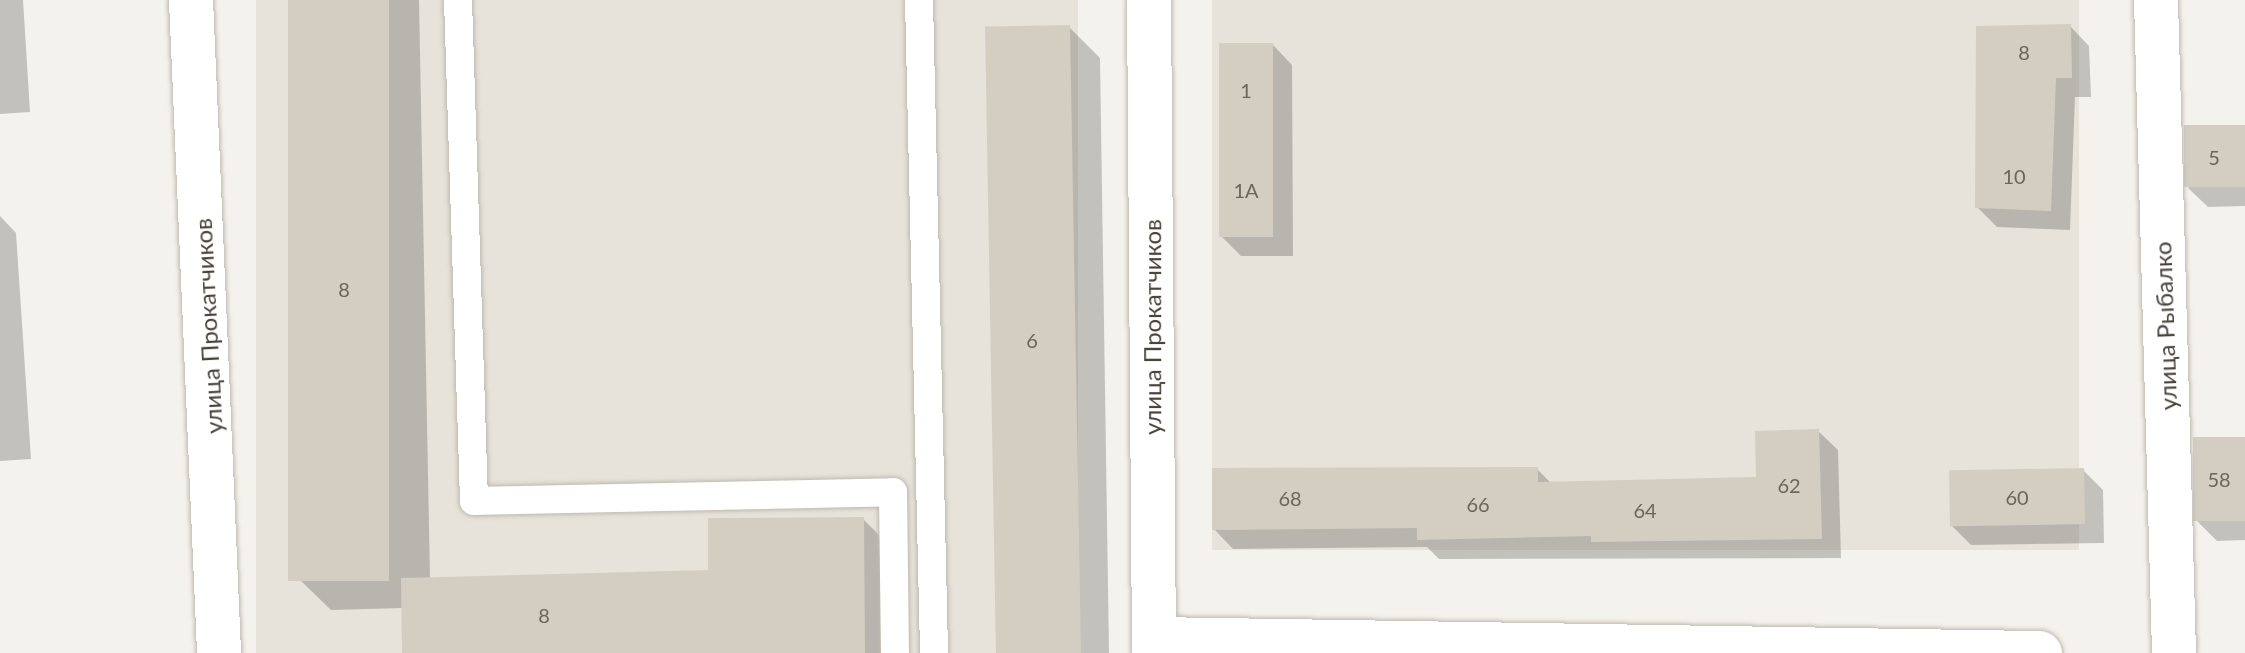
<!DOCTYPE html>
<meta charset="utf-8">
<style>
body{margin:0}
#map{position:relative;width:2245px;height:653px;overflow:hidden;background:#f4f2ec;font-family:Lato,sans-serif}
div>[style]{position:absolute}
.residential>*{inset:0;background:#e7e3da;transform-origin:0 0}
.shadow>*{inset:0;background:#0003}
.building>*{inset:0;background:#d4cec2;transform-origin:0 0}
.roads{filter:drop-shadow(0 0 2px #beb9af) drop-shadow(0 0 2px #beb9af)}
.lane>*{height:28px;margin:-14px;padding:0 14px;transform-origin:14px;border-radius:14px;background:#fff}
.street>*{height:44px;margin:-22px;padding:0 22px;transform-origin:22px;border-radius:22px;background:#fff}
span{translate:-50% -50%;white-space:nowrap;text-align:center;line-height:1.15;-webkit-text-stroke:6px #fff;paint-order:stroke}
.number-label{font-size:20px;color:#6a665c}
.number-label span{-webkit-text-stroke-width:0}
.street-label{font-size:24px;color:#47433a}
</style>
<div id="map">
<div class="residential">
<i style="left:256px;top:0;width:822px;height:653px"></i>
<i style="left:1212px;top:0;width:867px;height:550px"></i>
</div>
<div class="shadow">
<i style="clip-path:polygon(0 0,23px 0,30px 112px,0 114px)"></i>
<i style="clip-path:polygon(290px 0,419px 0,430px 579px,710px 572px,863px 519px,891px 547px,892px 653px,404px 653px,403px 608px,331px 610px,300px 580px)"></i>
<i style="clip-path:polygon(2070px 26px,2089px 46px,2091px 97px,2075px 97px,2070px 230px,1997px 227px,1977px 207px)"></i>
<i style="clip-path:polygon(1069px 27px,1100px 58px,1109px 653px,996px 653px)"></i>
<i style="clip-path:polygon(1273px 45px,1292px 65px,1293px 256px,1241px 256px,1221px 236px)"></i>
<i style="clip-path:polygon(2245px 127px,2245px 206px,2208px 207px,2188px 188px)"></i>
<i style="clip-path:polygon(0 216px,16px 233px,31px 459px,0 461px)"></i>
<i style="clip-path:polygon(1818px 431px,1838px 450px,1841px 558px,1439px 559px,1427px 547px,1233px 549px,1214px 529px,1537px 469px,1552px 484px,1758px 478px)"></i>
<i style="clip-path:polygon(2245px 439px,2245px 540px,2217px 541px,2197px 521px)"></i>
<i style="clip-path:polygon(2083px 470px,2103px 490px,2104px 543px,1971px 545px,1951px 525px)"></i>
</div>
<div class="building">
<i style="left:288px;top:0;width:101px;height:581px"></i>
<i style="clip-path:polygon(2071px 24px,2072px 78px,2056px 78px,2051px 211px,1975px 208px,1976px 26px)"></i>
<i style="left:1070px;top:25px;width:628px;height:85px;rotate:89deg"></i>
<i style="left:1219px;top:43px;width:54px;height:194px"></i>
<i style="left:2245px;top:125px;width:62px;height:61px;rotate:90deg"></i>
<i style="clip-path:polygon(1819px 429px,1822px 539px,1591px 542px,1591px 536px,1417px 540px,1417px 528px,1212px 530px,1212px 468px,1538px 467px,1538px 482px,1756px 477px,1755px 431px)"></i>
<i style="left:2245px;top:437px;width:84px;height:52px;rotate:90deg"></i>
<i style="left:2084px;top:468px;width:56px;height:135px;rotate:89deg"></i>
<i style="clip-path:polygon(864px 517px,865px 653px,402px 653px,401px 578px,708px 570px,708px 518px)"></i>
</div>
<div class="roads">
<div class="lane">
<i style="left:458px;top:0;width:501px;rotate:88.17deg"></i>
<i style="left:474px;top:501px;width:419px;rotate:-1.2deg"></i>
<i style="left:893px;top:492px;width:161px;rotate:89.3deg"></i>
<i style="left:919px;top:0;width:653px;rotate:88.68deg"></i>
</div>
<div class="street">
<i style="left:191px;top:0;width:654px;rotate:87.54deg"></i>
<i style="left:1149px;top:0;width:653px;rotate:89.56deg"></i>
<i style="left:2156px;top:0;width:653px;rotate:88.42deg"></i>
<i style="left:1154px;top:639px;width:886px;rotate:0.91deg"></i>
</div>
</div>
<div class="number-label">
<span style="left:2024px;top:52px">8</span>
<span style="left:1246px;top:90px">1</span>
<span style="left:2214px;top:157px">5</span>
<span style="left:2014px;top:176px">10</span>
<span style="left:1246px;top:190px">1А</span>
<span style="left:344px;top:289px">8</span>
<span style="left:1032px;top:340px">6</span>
<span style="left:2219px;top:479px">58</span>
<span style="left:1789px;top:485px">62</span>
<span style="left:2017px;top:497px">60</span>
<span style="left:1290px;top:498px">68</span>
<span style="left:1478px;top:504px">66</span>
<span style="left:1645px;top:510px">64</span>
<span style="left:544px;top:615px">8</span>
</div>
<div class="street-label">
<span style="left:208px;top:326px;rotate:-93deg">улица Прокатчиков</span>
<span style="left:2165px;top:326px;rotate:-92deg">улица Рыбалко</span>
<span style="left:1152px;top:327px;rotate:-90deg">улица Прокатчиков</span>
</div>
</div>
